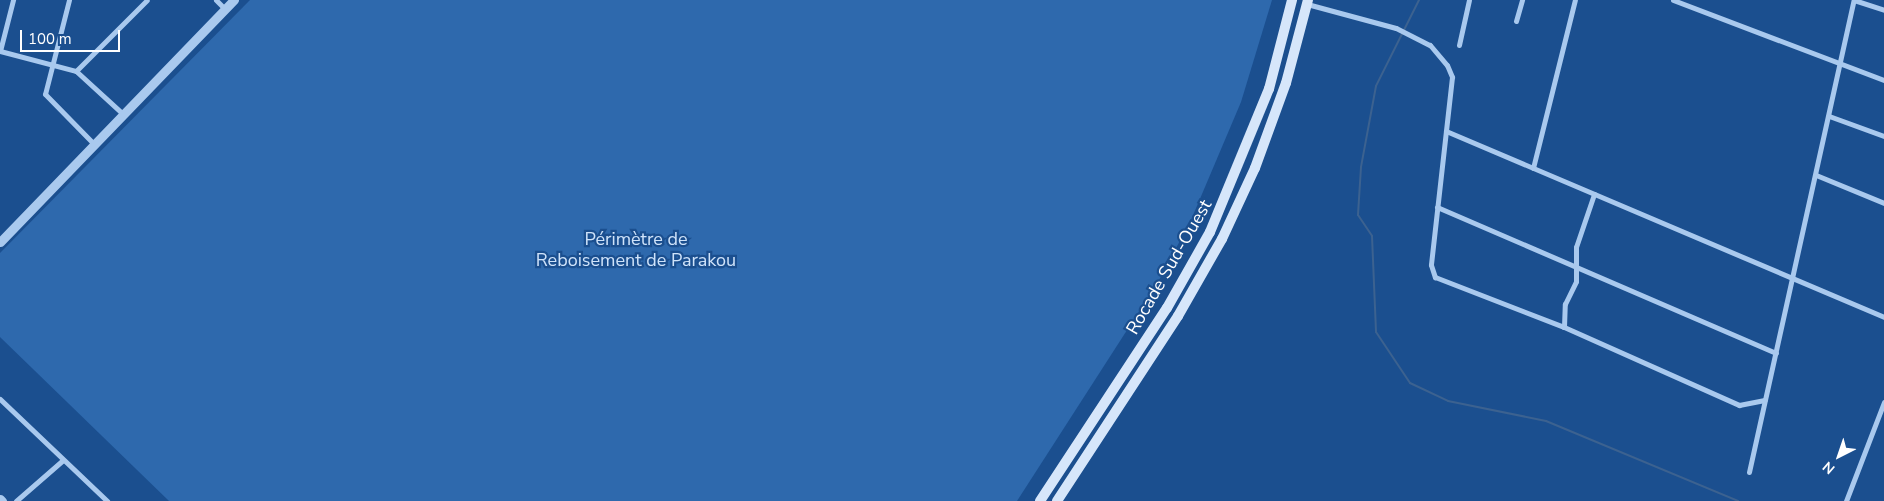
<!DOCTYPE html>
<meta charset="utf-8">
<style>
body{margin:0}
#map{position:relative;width:1884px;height:501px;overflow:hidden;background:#1b4f8f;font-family:"Nunito Sans",sans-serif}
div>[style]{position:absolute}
.green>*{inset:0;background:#2e69ad}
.stream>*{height:2px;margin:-1px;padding:0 1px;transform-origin:1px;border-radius:1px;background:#3c6290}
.minor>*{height:5px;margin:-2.5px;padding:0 2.5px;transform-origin:2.5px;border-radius:2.5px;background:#a9c9ee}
.tertiary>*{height:9px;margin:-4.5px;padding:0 4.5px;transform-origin:4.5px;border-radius:4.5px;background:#a9c9ee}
.secondary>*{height:10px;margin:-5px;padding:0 5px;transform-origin:5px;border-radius:5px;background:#d6e6fa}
span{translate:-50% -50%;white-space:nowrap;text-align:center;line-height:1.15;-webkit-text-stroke:4.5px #1b4f8f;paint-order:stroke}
.park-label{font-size:18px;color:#cfe3fa}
.street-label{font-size:18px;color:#fff}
.north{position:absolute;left:1814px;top:431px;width:50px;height:50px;-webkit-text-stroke:4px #1b4f8f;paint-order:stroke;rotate:221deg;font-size:14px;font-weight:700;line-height:20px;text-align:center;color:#fff}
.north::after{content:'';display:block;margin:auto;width:18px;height:22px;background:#fff;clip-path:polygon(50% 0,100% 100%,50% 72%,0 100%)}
.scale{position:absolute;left:20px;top:30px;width:100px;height:22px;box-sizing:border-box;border:2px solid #fff;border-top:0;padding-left:6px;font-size:15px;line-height:18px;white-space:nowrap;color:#fff;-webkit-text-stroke:4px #1b4f8f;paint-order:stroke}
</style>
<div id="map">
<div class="green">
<i style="clip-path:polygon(250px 0,1272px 0,1241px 102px,1191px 220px,1158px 282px,1017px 501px,169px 501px,0 337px,0 253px)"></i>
</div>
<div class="stream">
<i style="left:1419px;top:0;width:96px;rotate:116.6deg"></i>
<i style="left:1376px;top:86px;width:82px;rotate:100.5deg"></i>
<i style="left:1361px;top:167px;width:48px;rotate:93.6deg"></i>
<i style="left:1358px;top:215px;width:25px;rotate:56deg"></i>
<i style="left:1372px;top:236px;width:96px;rotate:87.6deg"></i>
<i style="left:1376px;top:332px;width:61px;rotate:56.3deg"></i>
<i style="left:1410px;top:383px;width:42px;rotate:25.3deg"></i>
<i style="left:1448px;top:401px;width:100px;rotate:11.5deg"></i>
<i style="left:1546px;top:421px;width:208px;rotate:22.6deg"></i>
</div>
<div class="minor">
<i style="left:69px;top:0;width:97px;rotate:104.3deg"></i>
<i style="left:45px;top:94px;width:71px;rotate:45.6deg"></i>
<i style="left:216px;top:0;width:13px;rotate:45deg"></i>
<i style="left:1673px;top:0;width:226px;rotate:20.8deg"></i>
<i style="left:1854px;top:0;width:32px;rotate:18deg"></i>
<i style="left:1307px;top:4px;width:92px;rotate:15.1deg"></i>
<i style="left:1396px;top:28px;width:38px;rotate:27deg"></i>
<i style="left:1430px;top:45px;width:26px;rotate:50deg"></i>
<i style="left:1447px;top:65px;width:13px;rotate:67deg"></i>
<i style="left:1452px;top:77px;width:189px;rotate:96.4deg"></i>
<i style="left:1431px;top:265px;width:13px;rotate:72deg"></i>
<i style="left:1435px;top:277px;width:138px;rotate:21.2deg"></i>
<i style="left:1564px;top:327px;width:192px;rotate:24deg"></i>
<i style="left:1739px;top:405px;width:26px;rotate:-11deg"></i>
<i style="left:1516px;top:21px;width:22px;rotate:-74deg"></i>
<i style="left:1459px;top:45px;width:46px;rotate:-77.5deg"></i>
<i style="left:0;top:51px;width:79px;rotate:14.7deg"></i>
<i style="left:76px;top:71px;width:65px;rotate:42.5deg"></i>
<i style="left:0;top:51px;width:53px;rotate:-75.7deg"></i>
<i style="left:76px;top:71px;width:100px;rotate:-45deg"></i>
<i style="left:1829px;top:116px;width:59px;rotate:20deg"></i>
<i style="left:1446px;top:131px;width:476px;rotate:23deg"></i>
<i style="left:1533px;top:168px;width:173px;rotate:-76deg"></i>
<i style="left:1816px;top:175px;width:74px;rotate:22.4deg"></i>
<i style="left:1437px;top:207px;width:369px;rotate:23.3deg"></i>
<i style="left:1564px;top:327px;width:23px;rotate:-88deg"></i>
<i style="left:1565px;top:304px;width:25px;rotate:-64deg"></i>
<i style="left:1576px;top:281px;width:34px;rotate:-90deg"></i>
<i style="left:1576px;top:247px;width:56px;rotate:-71.2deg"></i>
<i style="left:0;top:399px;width:148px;rotate:43.6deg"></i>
<i style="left:1749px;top:472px;width:484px;rotate:-77.5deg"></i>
<i style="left:16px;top:501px;width:62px;rotate:-41.1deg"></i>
<i style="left:1846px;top:501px;width:106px;rotate:-69deg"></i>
</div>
<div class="tertiary">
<i style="left:0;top:242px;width:337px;rotate:-46deg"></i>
<i style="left:0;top:499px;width:3px;rotate:45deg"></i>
</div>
<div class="secondary">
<i style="left:1040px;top:501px;width:231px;rotate:-56.7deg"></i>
<i style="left:1167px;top:308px;width:87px;rotate:-60.5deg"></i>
<i style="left:1210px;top:232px;width:155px;rotate:-67.6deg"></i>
<i style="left:1269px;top:89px;width:92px;rotate:-75.5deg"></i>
<i style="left:1057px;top:501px;width:221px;rotate:-56.8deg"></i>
<i style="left:1178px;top:316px;width:89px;rotate:-60.3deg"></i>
<i style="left:1222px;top:239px;width:78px;rotate:-65.1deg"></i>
<i style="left:1255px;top:168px;width:90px;rotate:-70deg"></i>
<i style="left:1286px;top:83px;width:86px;rotate:-75.2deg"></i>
</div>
<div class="park-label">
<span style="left:636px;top:250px">Périmètre de<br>Reboisement de Parakou</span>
</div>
<div class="street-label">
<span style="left:1169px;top:267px;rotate:-60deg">Rocade Sud-Ouest</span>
</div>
<div class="north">N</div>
<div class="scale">100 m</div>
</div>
